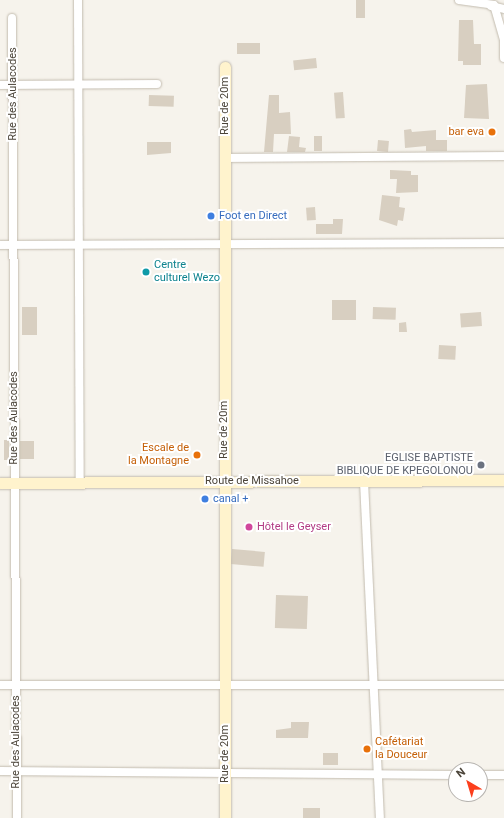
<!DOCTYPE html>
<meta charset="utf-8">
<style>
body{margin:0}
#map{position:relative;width:504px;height:818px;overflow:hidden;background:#f6f3ec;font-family:Roboto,sans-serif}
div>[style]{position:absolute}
.building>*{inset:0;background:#d8cfc1;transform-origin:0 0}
.roads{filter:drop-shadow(0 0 1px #c2bbae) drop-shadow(0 0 1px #c2bbae)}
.street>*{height:8px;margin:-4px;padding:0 4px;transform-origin:4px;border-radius:4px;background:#fff}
.secondary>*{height:11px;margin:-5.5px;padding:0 5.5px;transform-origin:5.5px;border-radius:5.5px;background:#fff3cd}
.dots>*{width:11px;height:11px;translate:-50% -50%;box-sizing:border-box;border:2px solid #fff;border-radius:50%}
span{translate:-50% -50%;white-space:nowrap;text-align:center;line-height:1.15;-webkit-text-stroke:4px #fff;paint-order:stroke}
.street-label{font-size:11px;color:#4b4439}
.food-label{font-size:11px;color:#c56008}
.right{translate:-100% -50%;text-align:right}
.left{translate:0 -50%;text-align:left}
.shop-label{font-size:11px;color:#366cbe}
.culture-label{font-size:11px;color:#0d838f}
.worship-label{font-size:11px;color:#5b616d}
.hotel-label{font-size:11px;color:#b23c85}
.north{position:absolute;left:448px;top:762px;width:40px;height:40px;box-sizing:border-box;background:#fff;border:1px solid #b7b4b0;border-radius:50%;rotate:322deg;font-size:11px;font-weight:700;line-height:16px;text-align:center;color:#4b4439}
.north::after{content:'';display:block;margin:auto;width:14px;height:18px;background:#fc3f1d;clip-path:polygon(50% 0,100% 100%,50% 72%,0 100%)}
</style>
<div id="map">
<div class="building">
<i style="left:356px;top:0;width:9px;height:18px"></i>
<i style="clip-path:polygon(459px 20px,473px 20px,474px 44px,481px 44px,481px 65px,463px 65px,463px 61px,458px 61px)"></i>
<i style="left:260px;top:43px;width:11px;height:23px;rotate:90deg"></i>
<i style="left:316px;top:58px;width:10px;height:23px;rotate:84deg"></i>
<i style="clip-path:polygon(487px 84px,489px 119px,464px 118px,466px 85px)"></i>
<i style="left:343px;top:92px;width:26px;height:9px;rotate:86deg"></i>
<i style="left:149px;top:95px;width:25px;height:11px;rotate:2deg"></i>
<i style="clip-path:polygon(269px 95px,279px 95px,279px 113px,290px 112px,291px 134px,274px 134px,273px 152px,264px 152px)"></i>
<i style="clip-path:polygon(411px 129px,412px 132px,436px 130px,436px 140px,447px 140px,447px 151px,426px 151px,426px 146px,405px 148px,404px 130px)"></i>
<i style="clip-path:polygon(289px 136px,300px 137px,299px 147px,306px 148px,305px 152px,287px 152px)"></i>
<i style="left:314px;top:136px;width:8px;height:15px"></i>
<i style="left:378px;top:140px;width:11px;height:11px;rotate:5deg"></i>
<i style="clip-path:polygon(147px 142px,171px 142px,171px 153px,147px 155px)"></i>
<i style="clip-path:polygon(390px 170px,411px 171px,411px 175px,418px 175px,418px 192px,396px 193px,397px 179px,390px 179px)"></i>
<i style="clip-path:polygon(382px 195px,400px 197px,399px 207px,405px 208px,403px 221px,398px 220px,397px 226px,379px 220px)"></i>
<i style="left:315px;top:207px;width:13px;height:9px;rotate:86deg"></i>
<i style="clip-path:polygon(333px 219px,343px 219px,342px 234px,316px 234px,316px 224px,333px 224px)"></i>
<i style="left:332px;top:300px;width:24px;height:20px"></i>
<i style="left:22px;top:307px;width:15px;height:28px"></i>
<i style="left:373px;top:307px;width:23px;height:12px;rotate:2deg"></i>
<i style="left:481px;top:312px;width:14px;height:21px;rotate:86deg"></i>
<i style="clip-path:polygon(406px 322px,407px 332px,399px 332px,399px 323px)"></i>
<i style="left:439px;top:345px;width:17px;height:14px;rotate:3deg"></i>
<i style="left:4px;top:440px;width:5px;height:20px"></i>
<i style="left:20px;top:441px;width:14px;height:18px"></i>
<i style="left:232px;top:549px;width:33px;height:15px;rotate:5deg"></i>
<i style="left:276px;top:595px;width:32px;height:33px;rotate:2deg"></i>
<i style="clip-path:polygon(291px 722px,309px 722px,308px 738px,276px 738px,276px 730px,291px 728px)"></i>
<i style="left:323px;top:753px;width:15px;height:12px"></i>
<i style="left:303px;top:808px;width:17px;height:10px"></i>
</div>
<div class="roads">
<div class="street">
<i style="left:78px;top:0;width:481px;rotate:89.8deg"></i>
<i style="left:459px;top:0;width:35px;rotate:8deg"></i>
<i style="left:494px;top:5px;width:36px;rotate:74deg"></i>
<i style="left:504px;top:40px;width:18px;rotate:90deg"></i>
<i style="left:491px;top:6px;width:13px;rotate:13deg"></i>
<i style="left:12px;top:18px;width:800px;rotate:89.64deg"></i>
<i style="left:0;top:85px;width:157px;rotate:-0.4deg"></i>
<i style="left:225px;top:158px;width:279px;rotate:-0.4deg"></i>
<i style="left:0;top:245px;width:504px;rotate:-0.23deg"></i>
<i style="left:364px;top:481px;width:337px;rotate:87.3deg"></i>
<i style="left:0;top:685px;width:504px"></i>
<i style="left:0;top:771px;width:456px;rotate:0.5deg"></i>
<i style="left:480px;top:775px;width:24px"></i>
</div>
<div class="secondary">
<i style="left:225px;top:67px;width:751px;rotate:90deg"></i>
<i style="left:0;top:483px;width:504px;rotate:-0.34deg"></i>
</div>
</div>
<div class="dots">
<i style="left:492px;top:132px;background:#e8710a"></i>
<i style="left:211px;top:216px;background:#3f7fe0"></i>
<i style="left:146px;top:272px;background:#0f9aa8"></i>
<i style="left:197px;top:455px;background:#e8710a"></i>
<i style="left:481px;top:465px;background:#6b7280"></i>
<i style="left:205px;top:499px;background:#3f7fe0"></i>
<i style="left:249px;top:527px;background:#d1479c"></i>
<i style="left:367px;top:749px;background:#e8710a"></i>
</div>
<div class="street-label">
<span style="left:13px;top:94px;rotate:-90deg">Rue des Aulacodes</span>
<span style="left:225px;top:106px;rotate:-90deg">Rue de 20m</span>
<span style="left:14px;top:418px;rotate:-90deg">Rue des Aulacodes</span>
<span style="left:224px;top:430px;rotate:-90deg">Rue de 20m</span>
<span style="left:252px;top:481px">Route de Missahoe</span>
<span style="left:16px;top:742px;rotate:-90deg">Rue des Aulacodes</span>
<span style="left:225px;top:754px;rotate:-90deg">Rue de 20m</span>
</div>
<div class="food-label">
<span class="right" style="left:484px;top:132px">bar eva</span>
<span class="right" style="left:189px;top:455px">Escale de<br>la Montagne</span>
<span class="left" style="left:375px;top:749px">Cafétariat<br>la Douceur</span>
</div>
<div class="shop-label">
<span class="left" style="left:219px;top:216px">Foot en Direct</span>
<span class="left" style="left:213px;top:499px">canal +</span>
</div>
<div class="culture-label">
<span class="left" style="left:154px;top:272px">Centre<br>culturel Wezo</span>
</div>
<div class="worship-label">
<span class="right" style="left:473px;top:465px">EGLISE BAPTISTE<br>BIBLIQUE DE KPEGOLONOU</span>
</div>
<div class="hotel-label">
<span class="left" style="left:257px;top:527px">Hôtel le Geyser</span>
</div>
<div class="north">N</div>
</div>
